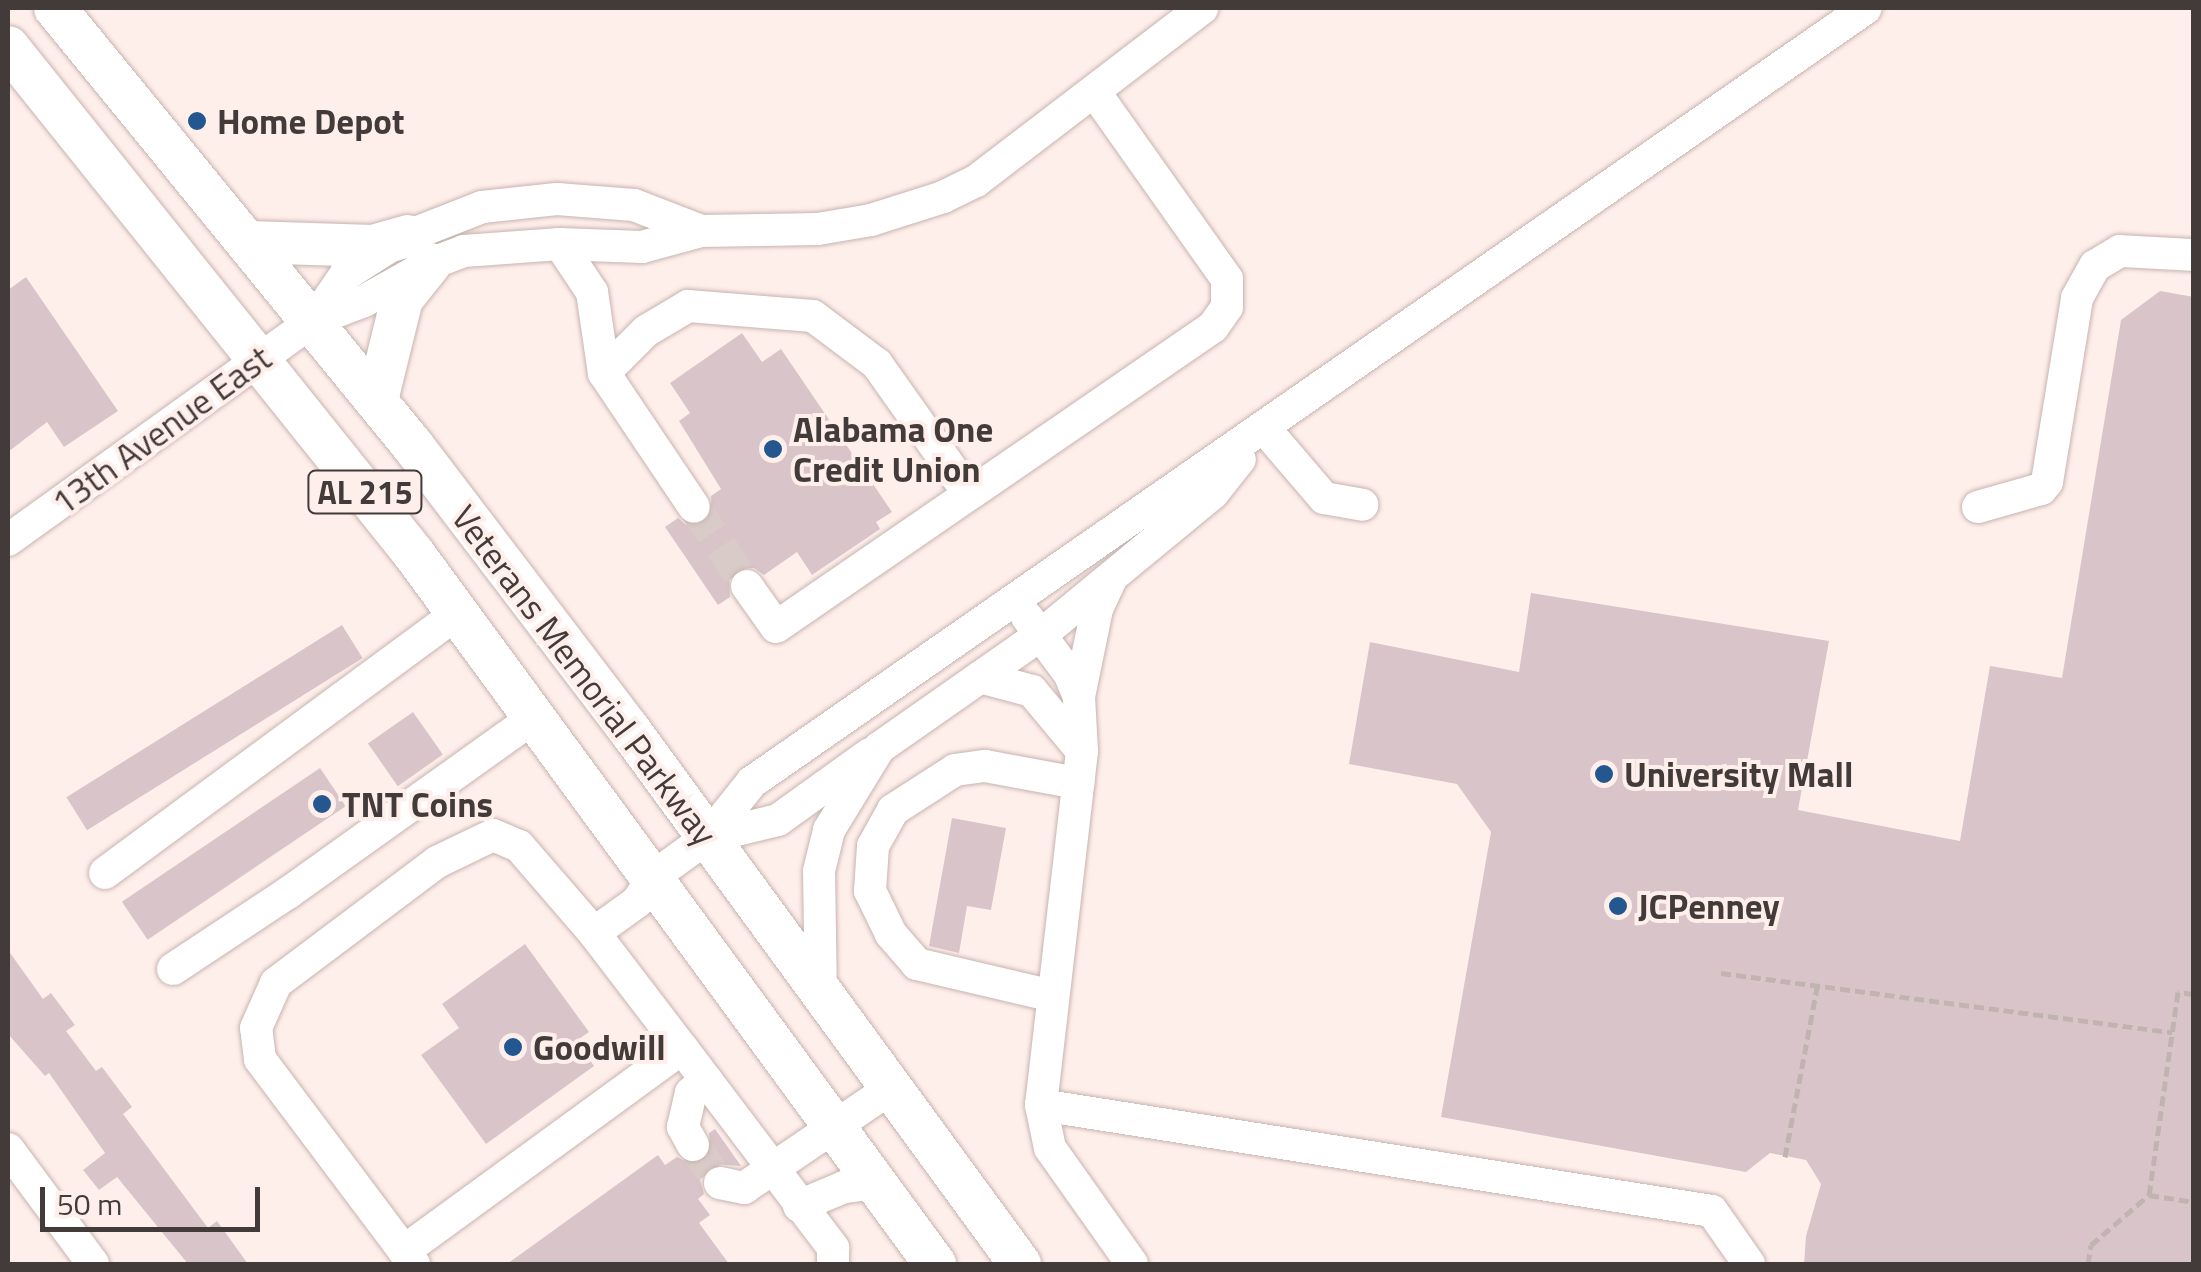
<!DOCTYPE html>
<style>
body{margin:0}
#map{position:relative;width:2201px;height:1272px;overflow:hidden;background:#ffefeb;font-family:"Titillium Web",sans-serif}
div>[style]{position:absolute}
.building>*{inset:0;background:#d9c5c9;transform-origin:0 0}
.minor-tunnel>*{height:32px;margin-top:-16px;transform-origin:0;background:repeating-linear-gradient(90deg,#d9cbc7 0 32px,transparent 0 48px)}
.path>*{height:5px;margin-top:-2.5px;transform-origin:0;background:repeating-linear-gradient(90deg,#c1b4b0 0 10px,transparent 0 15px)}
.roads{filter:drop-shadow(0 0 2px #c7b4b0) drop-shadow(0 0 2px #c7b4b0)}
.minor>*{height:32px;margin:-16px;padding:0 16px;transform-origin:16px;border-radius:16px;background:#fff}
.major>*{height:42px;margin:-21px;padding:0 21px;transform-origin:21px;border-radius:21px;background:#fff}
.dots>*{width:28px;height:28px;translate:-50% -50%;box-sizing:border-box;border:5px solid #ffefeb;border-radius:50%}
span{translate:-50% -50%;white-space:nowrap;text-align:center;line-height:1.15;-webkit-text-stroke:8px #ffefeb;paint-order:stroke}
.shield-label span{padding:2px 8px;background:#ffefeb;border:2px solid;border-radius:8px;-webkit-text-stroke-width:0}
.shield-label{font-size:32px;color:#423b39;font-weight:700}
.poi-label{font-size:35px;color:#423b39;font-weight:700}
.left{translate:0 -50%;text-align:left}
.street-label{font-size:35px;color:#423b39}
.frame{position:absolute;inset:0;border:10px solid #423b39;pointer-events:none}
.scale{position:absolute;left:40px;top:1187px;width:220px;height:45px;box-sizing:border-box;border:5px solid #423b39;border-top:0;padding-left:12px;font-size:30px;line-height:35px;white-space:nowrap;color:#423b39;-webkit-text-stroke:8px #ffefeb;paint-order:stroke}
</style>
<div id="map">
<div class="building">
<i style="clip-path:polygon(26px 277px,118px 411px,64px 447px,47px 422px,8px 452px,8px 290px)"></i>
<i style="clip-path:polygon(2160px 291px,2194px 297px,2194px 1264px,1804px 1264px,1806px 1236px,1821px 1184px,1806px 1160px,1770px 1153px,1746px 1172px,1441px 1117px,1491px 832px,1457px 784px,1349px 764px,1370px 642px,1519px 672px,1531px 593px,1829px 641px,1798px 810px,1960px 841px,1990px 666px,2062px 678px,2121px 320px)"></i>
<i style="clip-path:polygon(742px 333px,762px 362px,781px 349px,892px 512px,876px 522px,880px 529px,812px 575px,797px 552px,764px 575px,754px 568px,736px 569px,729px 579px,730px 597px,718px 605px,665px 527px,678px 518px,686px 525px,704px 524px,712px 515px,711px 496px,721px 489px,679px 421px,690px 413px,670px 383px)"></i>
<i style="left:342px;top:625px;width:39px;height:325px;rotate:58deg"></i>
<i style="left:413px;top:712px;width:52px;height:55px;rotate:55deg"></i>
<i style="left:320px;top:768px;width:46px;height:239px;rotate:56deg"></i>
<i style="clip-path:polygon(952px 818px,1006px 828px,991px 910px,967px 906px,959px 953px,929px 946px)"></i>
<i style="clip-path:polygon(525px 944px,589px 1032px,576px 1041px,594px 1066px,486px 1144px,421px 1055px,459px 1028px,442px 1004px)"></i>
<i style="clip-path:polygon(8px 950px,43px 999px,51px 993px,75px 1025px,66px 1031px,96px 1071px,102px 1067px,132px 1107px,123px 1114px,208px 1228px,217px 1221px,248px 1264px,188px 1264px,117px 1177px,99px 1190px,83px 1170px,105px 1153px,49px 1073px,45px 1076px,8px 1034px)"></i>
<i style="clip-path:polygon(715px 1129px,741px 1166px,715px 1164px,705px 1170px,700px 1180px,704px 1194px,698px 1199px,710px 1215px,699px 1223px,729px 1264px,507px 1264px,658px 1155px,665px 1165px,677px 1157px,692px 1165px,704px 1162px,711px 1154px,709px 1133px)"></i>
</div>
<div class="minor-tunnel">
<i style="left:694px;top:507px;width:95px;rotate:56.1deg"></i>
<i style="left:693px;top:1145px;width:47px;rotate:54.6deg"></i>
</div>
<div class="path">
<i style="left:1721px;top:973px;width:455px;rotate:7.5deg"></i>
<i style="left:2194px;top:994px;width:16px;rotate:-173deg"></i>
<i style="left:2178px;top:992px;width:205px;rotate:98.1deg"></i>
<i style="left:2149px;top:1195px;width:46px;rotate:8.8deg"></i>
<i style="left:1785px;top:1157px;width:177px;rotate:-79.3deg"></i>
<i style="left:2088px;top:1264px;width:19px;rotate:-81deg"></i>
<i style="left:2091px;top:1245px;width:77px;rotate:-40.8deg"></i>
</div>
<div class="roads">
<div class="minor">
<i style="left:560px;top:244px;width:58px;rotate:56.3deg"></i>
<i style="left:592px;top:292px;width:82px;rotate:81.6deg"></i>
<i style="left:604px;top:373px;width:161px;rotate:56.1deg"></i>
<i style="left:314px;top:320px;width:55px;rotate:-55.4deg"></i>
<i style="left:345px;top:275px;width:69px;rotate:-32.5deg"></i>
<i style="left:403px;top:238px;width:85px;rotate:-21.4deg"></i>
<i style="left:482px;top:207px;width:75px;rotate:-6.1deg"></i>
<i style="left:557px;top:199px;width:77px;rotate:4.5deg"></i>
<i style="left:634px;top:205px;width:72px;rotate:21.2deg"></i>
<i style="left:604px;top:373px;width:59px;rotate:-45deg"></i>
<i style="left:646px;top:331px;width:49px;rotate:-30.8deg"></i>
<i style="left:688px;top:306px;width:125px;rotate:4.6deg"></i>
<i style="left:813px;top:316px;width:80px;rotate:36.9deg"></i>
<i style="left:877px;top:364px;width:159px;rotate:54.7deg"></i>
<i style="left:1265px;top:429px;width:91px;rotate:49.5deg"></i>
<i style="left:1324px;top:498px;width:39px;rotate:10deg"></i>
<i style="left:1978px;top:507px;width:66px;rotate:-15.9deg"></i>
<i style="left:2041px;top:489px;width:9px;rotate:-49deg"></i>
<i style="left:2047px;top:482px;width:186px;rotate:-80.7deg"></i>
<i style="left:2077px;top:298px;width:37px;rotate:-61deg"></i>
<i style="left:2095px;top:266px;width:29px;rotate:-31deg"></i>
<i style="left:2120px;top:251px;width:74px;rotate:3.1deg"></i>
<i style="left:8px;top:540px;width:377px;rotate:-35.7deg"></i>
<i style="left:314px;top:320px;width:53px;rotate:-20.8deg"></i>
<i style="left:364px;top:301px;width:76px;rotate:-29.3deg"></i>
<i style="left:430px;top:264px;width:36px;rotate:-21deg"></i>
<i style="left:464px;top:251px;width:96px;rotate:-4.2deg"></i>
<i style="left:560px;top:244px;width:82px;rotate:2.1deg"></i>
<i style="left:642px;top:247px;width:61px;rotate:-15.2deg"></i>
<i style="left:701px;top:231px;width:117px;rotate:-1deg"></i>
<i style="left:818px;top:229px;width:54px;rotate:-9.6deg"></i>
<i style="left:871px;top:220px;width:76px;rotate:-17.7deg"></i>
<i style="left:943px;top:197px;width:37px;rotate:-26deg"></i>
<i style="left:976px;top:181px;width:285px;rotate:-37.4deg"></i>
<i style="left:1110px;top:581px;width:31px;rotate:115deg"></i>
<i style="left:1097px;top:609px;width:90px;rotate:101.6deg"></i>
<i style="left:1079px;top:697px;width:54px;rotate:86.8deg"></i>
<i style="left:1082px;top:751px;width:356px;rotate:96.6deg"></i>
<i style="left:1041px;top:1105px;width:44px;rotate:78.2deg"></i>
<i style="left:1050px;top:1148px;width:142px;rotate:54.7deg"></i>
<i style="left:747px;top:586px;width:50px;rotate:54.7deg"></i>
<i style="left:776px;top:627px;width:530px;rotate:-34.47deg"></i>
<i style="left:1213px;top:327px;width:24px;rotate:-55deg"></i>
<i style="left:1227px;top:307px;width:28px;rotate:-90deg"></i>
<i style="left:1227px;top:279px;width:230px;rotate:-125.3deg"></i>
<i style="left:1027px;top:617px;width:72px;rotate:53.4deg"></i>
<i style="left:1070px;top:675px;width:24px;rotate:68deg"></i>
<i style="left:980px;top:677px;width:54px;rotate:15.1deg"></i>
<i style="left:1032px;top:691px;width:78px;rotate:50.2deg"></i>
<i style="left:708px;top:837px;width:72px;rotate:-13.7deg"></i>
<i style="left:778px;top:820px;width:113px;rotate:-35.7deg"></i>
<i style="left:105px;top:873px;width:438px;rotate:-36.4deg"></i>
<i style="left:594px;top:933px;width:53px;rotate:-35.8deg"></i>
<i style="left:637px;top:902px;width:30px;rotate:-57deg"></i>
<i style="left:653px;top:877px;width:68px;rotate:-36deg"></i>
<i style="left:708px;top:837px;width:70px;rotate:-51.3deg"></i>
<i style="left:752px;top:782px;width:1356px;rotate:-34.79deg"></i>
<i style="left:173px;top:969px;width:138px;rotate:-33.5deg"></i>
<i style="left:288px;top:893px;width:305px;rotate:-35.5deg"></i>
<i style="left:1053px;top:996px;width:140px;rotate:-166.8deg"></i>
<i style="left:917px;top:964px;width:40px;rotate:-131deg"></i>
<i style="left:891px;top:934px;width:48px;rotate:-116deg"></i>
<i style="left:870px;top:891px;width:45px;rotate:-86.2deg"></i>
<i style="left:873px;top:846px;width:41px;rotate:-60.9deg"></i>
<i style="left:893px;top:810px;width:74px;rotate:-32.8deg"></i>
<i style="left:955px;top:770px;width:30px;rotate:-8deg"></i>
<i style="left:985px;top:766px;width:95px;rotate:10.4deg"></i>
<i style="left:821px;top:997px;width:126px;rotate:-90.9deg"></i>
<i style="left:819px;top:871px;width:42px;rotate:-76.3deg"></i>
<i style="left:829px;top:830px;width:96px;rotate:-58.6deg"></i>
<i style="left:879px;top:748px;width:199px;rotate:-35deg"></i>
<i style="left:1042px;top:634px;width:222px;rotate:-39.5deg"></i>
<i style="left:1213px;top:493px;width:43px;rotate:-51.5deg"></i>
<i style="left:1041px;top:1105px;width:679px;rotate:8.98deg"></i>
<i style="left:1712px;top:1211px;width:65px;rotate:55.1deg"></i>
<i style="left:693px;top:1145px;width:21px;rotate:-119deg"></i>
<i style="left:683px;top:1127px;width:35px;rotate:-77deg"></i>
<i style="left:691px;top:1093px;width:20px;rotate:-41deg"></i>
<i style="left:8px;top:1149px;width:143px;rotate:53.5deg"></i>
<i style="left:720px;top:1183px;width:25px;rotate:12deg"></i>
<i style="left:744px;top:1188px;width:178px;rotate:-34.2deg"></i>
<i style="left:799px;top:1206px;width:49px;rotate:-22.9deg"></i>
<i style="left:844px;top:1187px;width:32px;rotate:-7deg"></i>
<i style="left:404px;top:1251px;width:240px;rotate:-126.9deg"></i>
<i style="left:260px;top:1059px;width:31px;rotate:-97deg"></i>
<i style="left:256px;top:1028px;width:49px;rotate:-66deg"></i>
<i style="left:276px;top:983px;width:201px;rotate:-36.9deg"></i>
<i style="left:437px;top:862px;width:62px;rotate:-25.7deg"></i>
<i style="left:493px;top:835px;width:28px;rotate:23deg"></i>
<i style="left:519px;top:846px;width:115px;rotate:49.2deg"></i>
<i style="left:594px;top:933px;width:145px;rotate:52.6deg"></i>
<i style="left:414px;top:1264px;width:16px;rotate:-128deg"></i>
<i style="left:404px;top:1251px;width:344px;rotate:-36.1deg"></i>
<i style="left:682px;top:1048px;width:251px;rotate:52.9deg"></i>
<i style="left:833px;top:1248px;width:16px;rotate:90deg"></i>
</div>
<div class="major">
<i style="left:55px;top:8px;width:566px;rotate:50.74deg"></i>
<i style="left:413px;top:446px;width:355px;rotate:52.7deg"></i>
<i style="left:628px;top:728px;width:664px;rotate:53.82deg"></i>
<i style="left:8px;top:47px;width:650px;rotate:51.31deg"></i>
<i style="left:414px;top:554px;width:881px;rotate:53.73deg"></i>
<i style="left:249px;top:242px;width:124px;rotate:1.8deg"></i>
<i style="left:373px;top:246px;width:36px;rotate:-16deg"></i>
<i style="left:377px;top:400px;width:104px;rotate:-76.1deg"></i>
<i style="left:402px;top:299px;width:45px;rotate:-51.3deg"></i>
</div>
</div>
<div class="dots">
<i style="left:197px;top:121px;background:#245790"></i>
<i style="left:773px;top:449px;background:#245790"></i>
<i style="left:1604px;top:774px;background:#245790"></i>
<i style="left:322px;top:804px;background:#245790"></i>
<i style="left:1618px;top:906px;background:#245790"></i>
<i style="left:513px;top:1047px;background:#245790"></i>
</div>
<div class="shield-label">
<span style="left:365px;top:492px">AL 215</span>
</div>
<div class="poi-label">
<span class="left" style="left:217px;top:121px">Home Depot</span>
<span class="left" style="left:793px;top:449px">Alabama One<br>Credit Union</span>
<span class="left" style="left:1624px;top:774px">University Mall</span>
<span class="left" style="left:342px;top:804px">TNT Coins</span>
<span class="left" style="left:1638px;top:906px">JCPenney</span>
<span class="left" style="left:533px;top:1047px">Goodwill</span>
</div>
<div class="street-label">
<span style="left:161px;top:430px;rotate:-36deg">13th Avenue East</span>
<span style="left:585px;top:675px;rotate:53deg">Veterans Memorial Parkway</span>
</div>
<div class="frame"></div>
<div class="scale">50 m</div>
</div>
